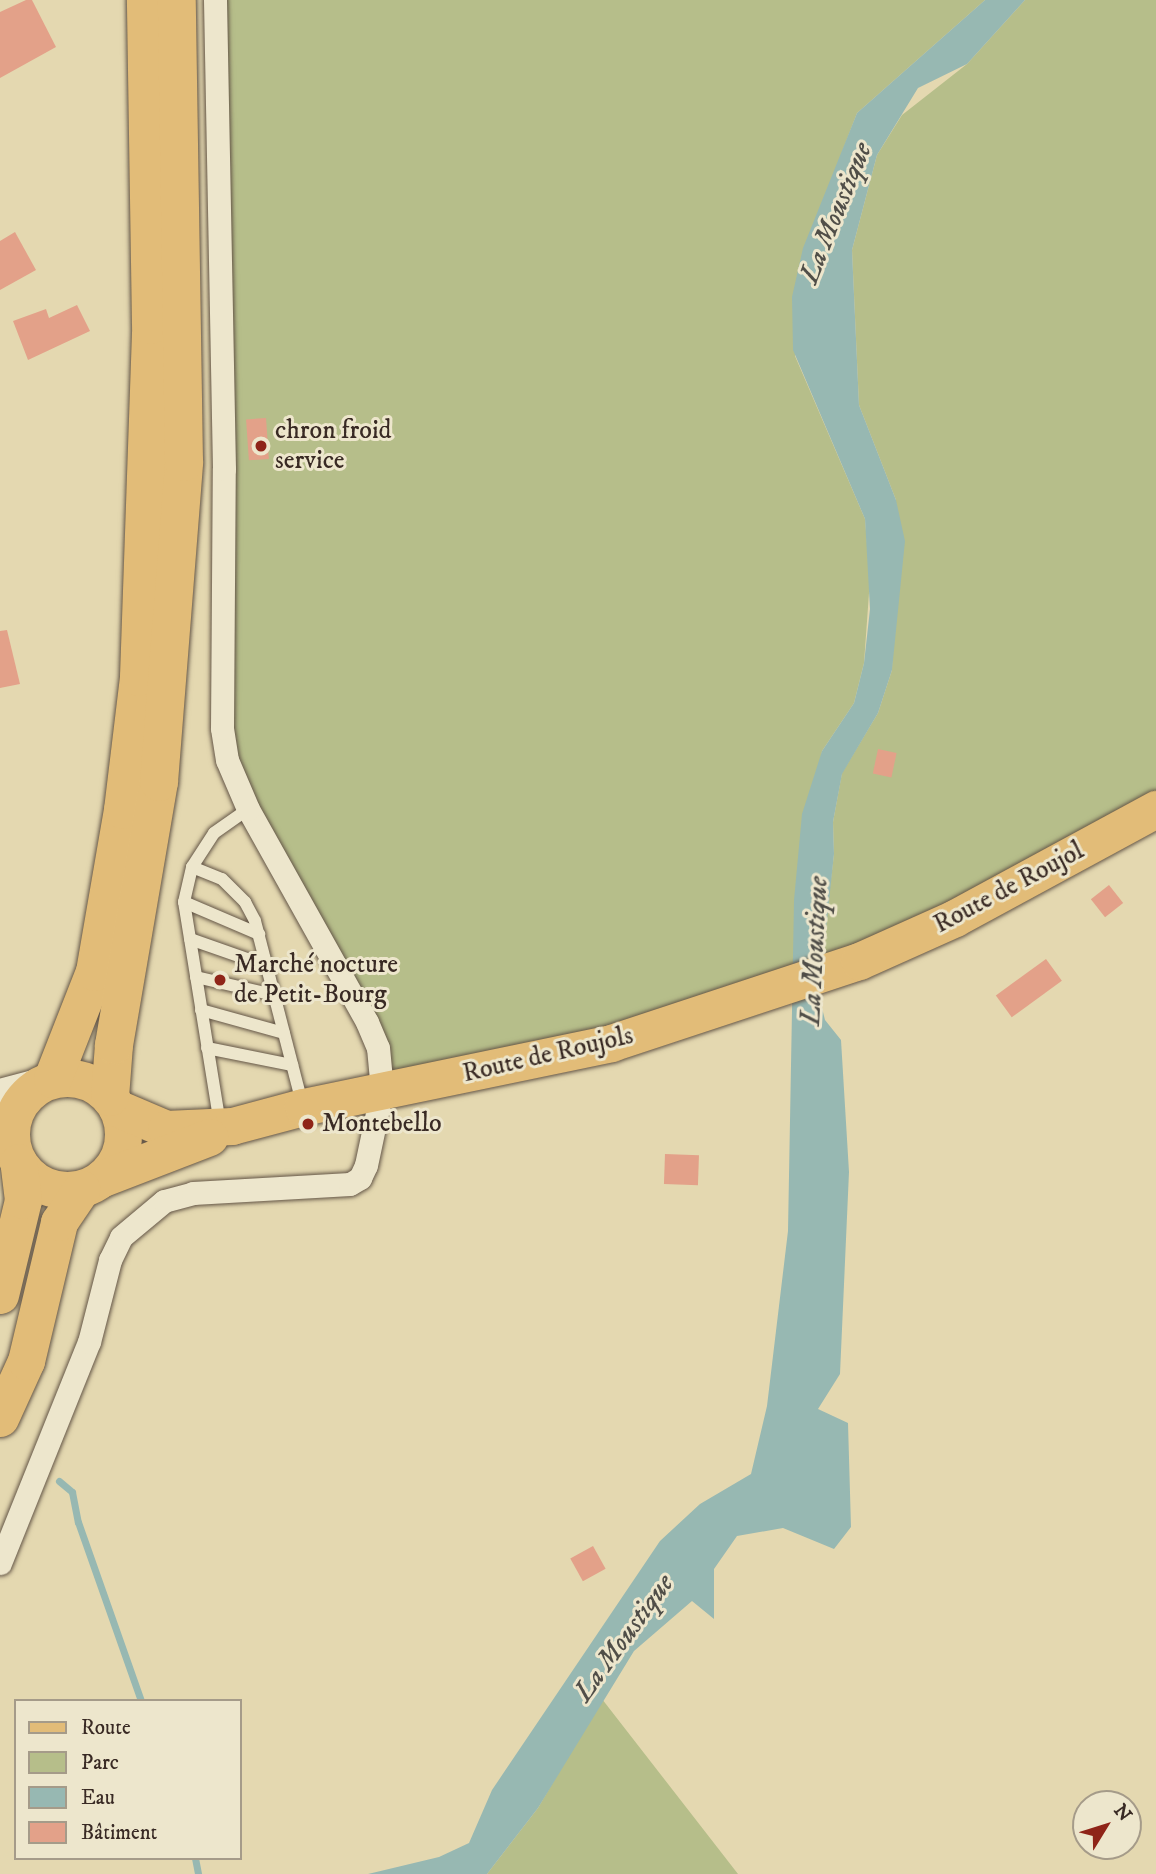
<!DOCTYPE html>
<meta charset="utf-8">
<style>
body{margin:0}
#map{position:relative;width:1156px;height:1874px;overflow:hidden;background:#e4d8b0;font-family:"IM FELL DW Pica",serif}
div>[style]{position:absolute}
.green>*{inset:0;background:#b6be8a}
.water>*{inset:0;background:#97b8b2}
.stream>*{height:7px;margin:-3.5px;padding:0 3.5px;transform-origin:3.5px;border-radius:3.5px;background:#97b8b2}
.building>*{inset:0;background:#e3a189;transform-origin:0 0}
.roads{filter:drop-shadow(0 0 2px #645647) drop-shadow(0 0 2px #645647)}
.service>*{height:12px;margin:-6px;padding:0 6px;transform-origin:6px;border-radius:6px;background:#ede6cc}
.minor>*{height:23px;margin:-11.5px;padding:0 11.5px;transform-origin:11.5px;border-radius:11.5px;background:#ede6cc}
.secondary>*{height:33px;margin:-16.5px;padding:0 16.5px;transform-origin:16.5px;border-radius:16.5px;background:#ede6cc}
.primary>*{height:37px;margin:-18.5px;padding:0 18.5px;transform-origin:18.5px;border-radius:18.5px;background:#e2bc78}
.primary>.ring{margin:-18.5px;padding:0;box-sizing:content-box;background:none;border:37px solid #e2bc78;border-radius:50%}
.trunk>*{height:38px;margin:-19px;padding:0 19px;transform-origin:19px;border-radius:19px;background:#e2bc78}
.dots>*{width:19px;height:19px;translate:-50% -50%;box-sizing:border-box;border:4px solid #ede6cc;border-radius:50%}
span{translate:-50% -50%;white-space:nowrap;text-align:center;line-height:1.15;-webkit-text-stroke:6px #ede6cc;paint-order:stroke}
.poi-label{font-size:26px;color:#392a24}
.left{translate:0 -50%;text-align:left}
.street-label{font-size:26px;color:#392a24}
.water-label{font-size:28px;color:#504e48;font-style:italic}
.legend{position:absolute;left:14px;top:1699px;width:228px;height:161px;box-sizing:border-box;background:#ede6cc;border:2px solid #a59b89;margin:0;padding:9px 12px;list-style:none;font-size:21px;color:#392a24}
.legend li{display:flex;align-items:center;gap:14px;height:35px}
.legend b{width:35px;border:2px solid #a59b89}
.north{position:absolute;left:1072px;top:1790px;width:70px;height:70px;box-sizing:border-box;background:#ede6cc;border:2px solid #a59b89;border-radius:50%;rotate:52deg;font-size:19px;font-weight:700;line-height:28px;text-align:center;color:#392a24}
.north::after{content:'';display:block;margin:auto;width:24px;height:32px;background:#8f2418;clip-path:polygon(50% 0,100% 100%,50% 72%,0 100%)}
</style>
<div id="map">
<div class="green">
<i style="clip-path:polygon(215px 0,985px 0,857px 113px,842px 152px,795px 356px,865px 519px,870px 579px,864px 663px,854px 703px,822px 751px,792px 976px,382px 1090px,378px 1048px,227px 760px)"></i>
<i style="clip-path:polygon(1025px 0,1156px 0,1156px 809px,821px 962px,834px 854px,833px 822px,842px 773px,878px 713px,892px 670px,896px 500px,859px 405px,852px 250px,877px 155px,902px 115px,967px 64px)"></i>
<i style="clip-path:polygon(602px 1699px,738px 1874px,487px 1874px,538px 1808px)"></i>
</div>
<div class="water">
<i style="clip-path:polygon(985px 0,1025px 0,967px 64px,918px 88px,877px 155px,852px 250px,859px 405px,896px 500px,905px 541px,892px 670px,878px 713px,842px 774px,833px 822px,834px 854px,819px 996px,825px 1020px,841px 1040px,849px 1172px,840px 1374px,818px 1409px,848px 1423px,851px 1527px,834px 1549px,783px 1528px,737px 1536px,714px 1569px,714px 1619px,692px 1601px,634px 1651px,538px 1808px,487px 1874px,368px 1874px,439px 1857px,469px 1843px,492px 1790px,660px 1541px,700px 1504px,751px 1474px,767px 1406px,788px 1231px,794px 900px,802px 814px,822px 751px,854px 703px,864px 663px,870px 609px,865px 519px,793px 350px,792px 297px,803px 248px,857px 113px)"></i>
</div>
<div class="stream">
<i style="left:59px;top:1481px;width:17px;rotate:40deg"></i>
<i style="left:72px;top:1492px;width:31px;rotate:79deg"></i>
<i style="left:78px;top:1522px;width:190px;rotate:70.6deg"></i>
<i style="left:195px;top:1858px;width:16px;rotate:79deg"></i>
</div>
<div class="building">
<i style="clip-path:polygon(26px 0,32px 0,56px 47px,0 78px,0 12px)"></i>
<i style="clip-path:polygon(15px 232px,36px 270px,0 290px,0 241px)"></i>
<i style="clip-path:polygon(77px 305px,90px 331px,28px 360px,13px 321px,46px 309px,49px 318px)"></i>
<i style="left:266px;top:418px;width:41px;height:20px;rotate:86deg"></i>
<i style="clip-path:polygon(7px 630px,20px 684px,0 688px,0 631px)"></i>
<i style="left:878px;top:749px;width:19px;height:25px;rotate:12deg"></i>
<i style="left:1109px;top:885px;width:23px;height:23px;rotate:52deg"></i>
<i style="left:1046px;top:959px;width:27px;height:62px;rotate:54deg"></i>
<i style="left:665px;top:1154px;width:34px;height:30px;rotate:2deg"></i>
<i style="left:593px;top:1546px;width:26px;height:26px;rotate:61deg"></i>
</div>
<div class="roads">
<div class="service">
<i style="left:192px;top:867px;width:32px;rotate:22deg"></i>
<i style="left:222px;top:879px;width:33px;rotate:45deg"></i>
<i style="left:245px;top:902px;width:21px;rotate:62deg"></i>
<i style="left:255px;top:921px;width:188px;rotate:75.5deg"></i>
<i style="left:184px;top:902px;width:82px;rotate:23.1deg"></i>
<i style="left:190px;top:939px;width:82px;rotate:19.3deg"></i>
<i style="left:196px;top:977px;width:80px;rotate:13deg"></i>
<i style="left:201px;top:1010px;width:86px;rotate:15.5deg"></i>
<i style="left:207px;top:1048px;width:87px;rotate:11.3deg"></i>
<i style="left:220px;top:1124px;width:225px;rotate:-99.2deg"></i>
<i style="left:184px;top:902px;width:36px;rotate:-77deg"></i>
<i style="left:192px;top:867px;width:40px;rotate:-57.1deg"></i>
<i style="left:214px;top:833px;width:42px;rotate:-35.2deg"></i>
</div>
<div class="minor">
<i style="left:0;top:1563px;width:238px;rotate:-68.1deg"></i>
<i style="left:89px;top:1342px;width:85px;rotate:-75.6deg"></i>
<i style="left:110px;top:1260px;width:25px;rotate:-64deg"></i>
<i style="left:121px;top:1237px;width:56px;rotate:-39.9deg"></i>
<i style="left:164px;top:1201px;width:30px;rotate:-15deg"></i>
<i style="left:193px;top:1193px;width:157px;rotate:-3.3deg"></i>
<i style="left:350px;top:1184px;width:12px;rotate:-31deg"></i>
<i style="left:360px;top:1178px;width:14px;rotate:-65deg"></i>
<i style="left:366px;top:1165px;width:77px;rotate:-78deg"></i>
<i style="left:382px;top:1090px;width:42px;rotate:-95.4deg"></i>
<i style="left:378px;top:1048px;width:28px;rotate:-113deg"></i>
<i style="left:367px;top:1022px;width:244px;rotate:-119.2deg"></i>
<i style="left:248px;top:809px;width:53px;rotate:-113.2deg"></i>
<i style="left:227px;top:760px;width:32px;rotate:-99deg"></i>
<i style="left:222px;top:728px;width:259px;rotate:-89.6deg"></i>
<i style="left:224px;top:469px;width:469px;rotate:-91.1deg"></i>
</div>
<div class="secondary">
<i style="left:0;top:1095px;width:39px;rotate:-15deg"></i>
<i style="left:0;top:1139px;width:13px;rotate:29deg"></i>
</div>
<div class="primary">
<i class="ring" style="left:11px;top:1078px;width:75px;height:75px"></i>
<i style="left:117px;top:1108px;width:53px;rotate:23.2deg"></i>
<i style="left:166px;top:1129px;width:66px;rotate:-2.6deg"></i>
<i style="left:232px;top:1126px;width:73px;rotate:-15deg"></i>
<i style="left:303px;top:1107px;width:315px;rotate:-11.7deg"></i>
<i style="left:611px;top:1043px;width:261px;rotate:-18.3deg"></i>
<i style="left:859px;top:961px;width:105px;rotate:-24.1deg"></i>
<i style="left:955px;top:918px;width:229px;rotate:-28.5deg"></i>
<i style="left:103px;top:1178px;width:114px;rotate:-21.1deg"></i>
<i style="left:0;top:1295px;width:98px;rotate:-76.4deg"></i>
<i style="left:23px;top:1200px;width:38px;rotate:-97deg"></i>
<i style="left:0;top:1418px;width:63px;rotate:-65.5deg"></i>
<i style="left:26px;top:1361px;width:143px;rotate:-76.6deg"></i>
<i style="left:59px;top:1222px;width:40px;rotate:-56deg"></i>
</div>
<div class="trunk">
<i style="left:53px;top:1079px;width:115px;rotate:-68.6deg"></i>
<i style="left:95px;top:972px;width:164px;rotate:-80.2deg"></i>
<i style="left:123px;top:810px;width:134px;rotate:-83.1deg"></i>
<i style="left:139px;top:677px;width:352px;rotate:-88deg"></i>
<i style="left:151px;top:325px;width:325px;rotate:-90.9deg"></i>
<i style="left:110px;top:1097px;width:52px;rotate:-85.6deg"></i>
<i style="left:114px;top:1045px;width:267px;rotate:-80.3deg"></i>
<i style="left:159px;top:782px;width:321px;rotate:-85.5deg"></i>
<i style="left:184px;top:462px;width:462px;rotate:-90.9deg"></i>
</div>
</div>
<div class="dots">
<i style="left:261px;top:446px;background:#8f2418"></i>
<i style="left:220px;top:980px;background:#8f2418"></i>
<i style="left:308px;top:1124px;background:#8f2418"></i>
</div>
<div class="poi-label">
<span class="left" style="left:275px;top:446px">chron froid<br>service</span>
<span class="left" style="left:234px;top:980px">Marché nocture<br>de Petit-Bourg</span>
<span class="left" style="left:322px;top:1124px">Montebello</span>
</div>
<div class="street-label">
<span style="left:1009px;top:888px;rotate:-28deg">Route de Roujol</span>
<span style="left:548px;top:1055px;rotate:-13deg">Route de Roujols</span>
</div>
<div class="water-label">
<span style="left:836px;top:213px;rotate:-68deg">La Moustique</span>
<span style="left:815px;top:951px;rotate:-87deg">La Moustique</span>
<span style="left:624px;top:1638px;rotate:-54deg">La Moustique</span>
</div>
<ul class="legend">
<li><b style="height:9px;background:#e2bc78"></b>Route</li>
<li><b style="height:19px;background:#b6be8a"></b>Parc</li>
<li><b style="height:19px;background:#97b8b2"></b>Eau</li>
<li><b style="height:19px;background:#e3a189"></b>Bâtiment</li>
</ul>
<div class="north">N</div>
</div>
